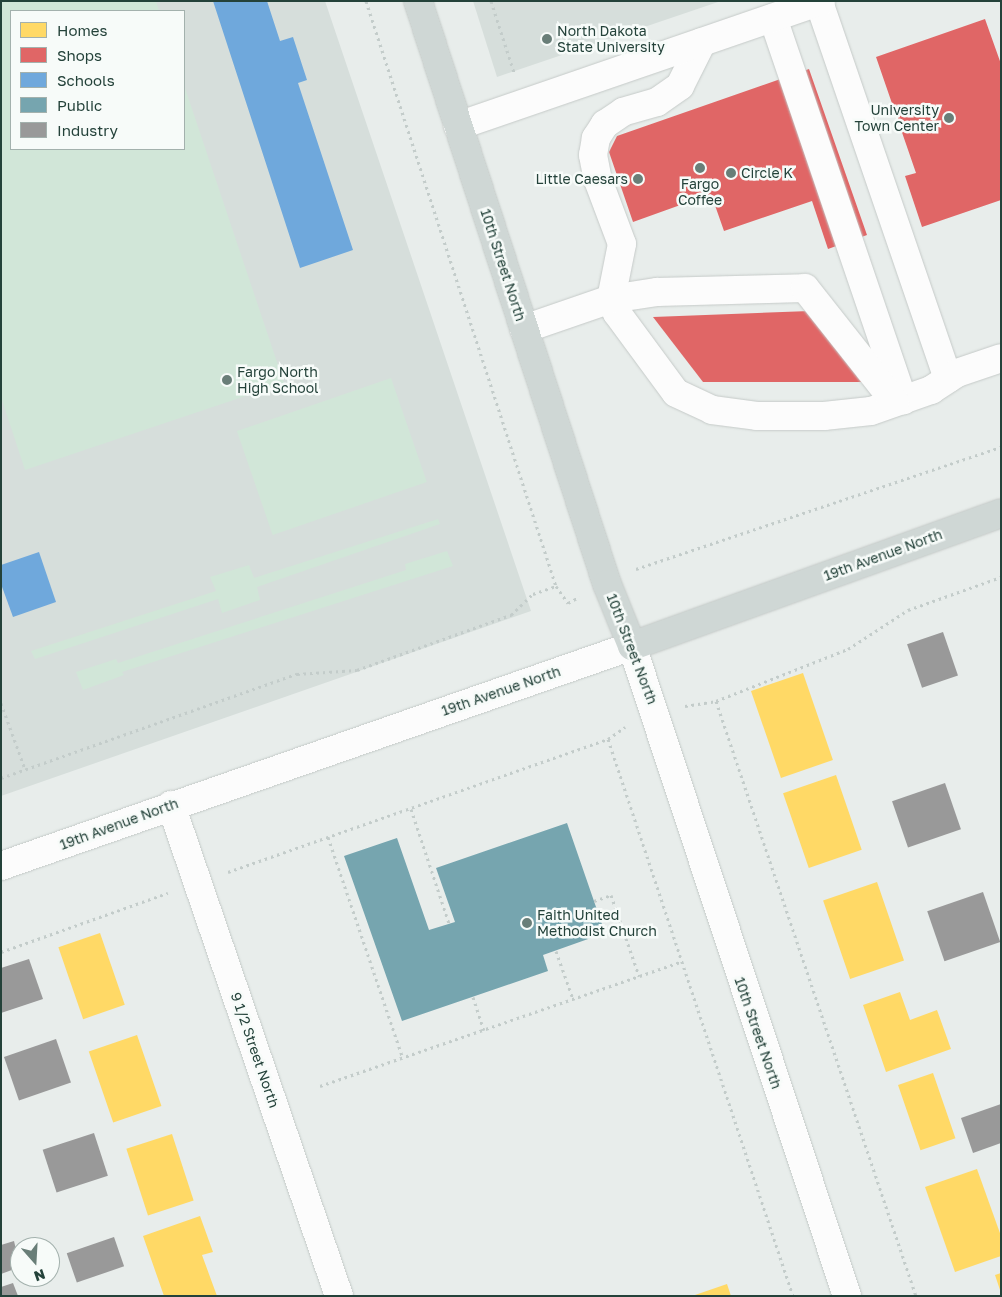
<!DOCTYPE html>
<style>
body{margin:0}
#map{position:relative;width:1002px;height:1297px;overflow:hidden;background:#e8edeb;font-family:"Golos Text",sans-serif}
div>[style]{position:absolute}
.built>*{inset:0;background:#d6dedb}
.green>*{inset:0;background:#d1e6d8;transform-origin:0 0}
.homes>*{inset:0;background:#ffd966;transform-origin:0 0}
.shops>*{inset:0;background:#e06666}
.schools>*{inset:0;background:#6fa8dc}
.public>*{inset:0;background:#76a5af}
.industry>*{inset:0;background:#999;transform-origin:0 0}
.path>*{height:3px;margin-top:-1.5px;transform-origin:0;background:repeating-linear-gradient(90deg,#c3ccca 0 2.5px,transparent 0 6.5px)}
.roads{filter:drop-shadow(0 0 1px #c5cac8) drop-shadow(0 0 1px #c5cac8)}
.minor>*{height:28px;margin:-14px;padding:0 14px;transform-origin:14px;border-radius:14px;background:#fcfcfc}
.major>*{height:28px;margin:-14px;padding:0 14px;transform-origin:14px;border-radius:14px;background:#cfd7d5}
.dots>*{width:14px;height:14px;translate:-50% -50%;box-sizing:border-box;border:2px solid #f7fbf9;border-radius:50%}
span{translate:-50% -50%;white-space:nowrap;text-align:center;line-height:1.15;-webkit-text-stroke:5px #f7fbf9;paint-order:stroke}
.poi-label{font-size:14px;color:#24423a}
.left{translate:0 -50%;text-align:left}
.right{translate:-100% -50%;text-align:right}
.street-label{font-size:14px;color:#24423a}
.frame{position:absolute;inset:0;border:2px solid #24423a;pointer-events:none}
.legend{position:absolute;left:10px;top:10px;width:175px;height:140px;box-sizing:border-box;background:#f7fbf9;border:1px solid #a3b1ad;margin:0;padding:6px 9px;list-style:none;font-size:15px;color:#24423a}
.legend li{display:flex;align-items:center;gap:10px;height:25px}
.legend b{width:25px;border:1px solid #a3b1ad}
.north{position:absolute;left:10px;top:1237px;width:50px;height:50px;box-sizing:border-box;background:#f7fbf9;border:1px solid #a3b1ad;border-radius:50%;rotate:161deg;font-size:14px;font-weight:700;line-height:20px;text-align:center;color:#24423a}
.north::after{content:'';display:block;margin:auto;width:18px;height:22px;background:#697e78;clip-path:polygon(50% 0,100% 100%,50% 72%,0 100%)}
</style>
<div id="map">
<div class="built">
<i style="clip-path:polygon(evenodd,1px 1px,325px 1px,531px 611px,1px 796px,1px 1px,11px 11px,184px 11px,184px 149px,11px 149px,11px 11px)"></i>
<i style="clip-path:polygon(473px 1px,721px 1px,497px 77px)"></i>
</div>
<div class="green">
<i style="clip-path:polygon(1px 1px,156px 1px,159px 11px,11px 11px,11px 149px,184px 149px,184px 85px,284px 383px,25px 470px,1px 397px)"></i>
<i style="left:391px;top:378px;width:110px;height:163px;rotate:71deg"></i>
<i style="clip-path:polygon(438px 519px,440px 524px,257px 587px,260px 600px,222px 613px,218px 599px,35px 659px,31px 651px,216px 591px,210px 577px,249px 565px,254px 578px)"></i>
<i style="clip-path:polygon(447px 551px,453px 566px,122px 672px,124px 675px,83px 690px,76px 672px,116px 659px,118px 663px,406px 570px,405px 564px)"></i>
</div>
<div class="homes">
<i style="left:803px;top:673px;width:92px;height:55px;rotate:71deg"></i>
<i style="left:836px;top:775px;width:79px;height:56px;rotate:71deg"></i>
<i style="left:877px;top:882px;width:83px;height:57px;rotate:71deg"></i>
<i style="left:100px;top:933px;width:76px;height:44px;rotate:71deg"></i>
<i style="clip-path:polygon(900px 992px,910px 1020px,937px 1010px,951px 1049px,886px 1072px,863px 1005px)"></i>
<i style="left:137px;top:1035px;width:75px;height:51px;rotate:71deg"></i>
<i style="left:933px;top:1073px;width:69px;height:37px;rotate:71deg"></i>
<i style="left:172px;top:1134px;width:70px;height:48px;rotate:72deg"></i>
<i style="clip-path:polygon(977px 1169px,1001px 1236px,1001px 1256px,955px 1272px,925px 1187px)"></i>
<i style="clip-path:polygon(200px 1216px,213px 1252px,202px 1255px,217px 1296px,164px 1296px,143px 1236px)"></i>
<i style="clip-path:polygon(1001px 1273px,1001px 1290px,1000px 1290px,995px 1275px)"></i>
<i style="clip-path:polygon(727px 1284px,731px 1296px,695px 1296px,695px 1295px)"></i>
</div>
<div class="shops">
<i style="clip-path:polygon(985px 19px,1001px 64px,1001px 200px,922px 227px,905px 176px,916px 173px,876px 57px)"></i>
<i style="clip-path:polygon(809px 69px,867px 235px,828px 249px,812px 201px,724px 231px,711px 194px,633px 222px,609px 152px,617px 136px)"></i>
<i style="clip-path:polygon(810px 311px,869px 382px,703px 382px,653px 317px)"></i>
</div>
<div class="schools">
<i style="clip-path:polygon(213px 1px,267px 1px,280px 41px,293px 37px,307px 80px,298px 83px,353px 250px,300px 268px)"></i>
<i style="clip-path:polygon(39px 552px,56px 602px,13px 617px,1px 584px,1px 565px)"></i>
</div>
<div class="public">
<i style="clip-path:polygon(567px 823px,605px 933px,543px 955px,548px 971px,402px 1021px,344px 856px,397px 838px,429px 930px,455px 922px,436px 868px)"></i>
</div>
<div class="industry">
<i style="left:943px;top:632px;width:46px;height:38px;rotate:71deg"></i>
<i style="left:945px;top:783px;width:49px;height:56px;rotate:71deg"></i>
<i style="left:983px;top:892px;width:53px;height:59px;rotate:71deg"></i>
<i style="clip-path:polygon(29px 959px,43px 999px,1px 1013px,1px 968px)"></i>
<i style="left:56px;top:1039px;width:46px;height:55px;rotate:71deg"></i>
<i style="clip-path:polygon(1001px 1104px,1001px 1143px,973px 1153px,961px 1118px)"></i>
<i style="left:94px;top:1133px;width:45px;height:54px;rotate:72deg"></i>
<i style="left:114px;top:1237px;width:31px;height:50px;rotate:71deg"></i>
<i style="clip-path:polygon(14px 1241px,20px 1267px,1px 1274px,1px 1245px)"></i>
<i style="clip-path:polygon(13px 1283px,18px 1296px,1px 1296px,1px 1287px)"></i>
</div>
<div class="path">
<i style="left:366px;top:1px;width:615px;rotate:72.01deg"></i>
<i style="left:556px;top:586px;width:21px;rotate:55deg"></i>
<i style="left:568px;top:603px;width:13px;rotate:-29deg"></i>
<i style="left:491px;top:1px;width:75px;rotate:72.1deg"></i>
<i style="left:636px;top:569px;width:385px;rotate:-18.5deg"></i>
<i style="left:716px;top:701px;width:628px;rotate:71.42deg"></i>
<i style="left:1px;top:703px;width:70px;rotate:70deg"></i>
<i style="left:685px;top:706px;width:31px;rotate:-9deg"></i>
<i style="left:716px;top:701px;width:142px;rotate:-21.5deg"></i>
<i style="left:848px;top:649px;width:72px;rotate:-33deg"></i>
<i style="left:908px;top:610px;width:99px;rotate:-19.5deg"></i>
<i style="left:608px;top:739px;width:587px;rotate:71.63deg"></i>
<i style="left:1px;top:778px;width:314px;rotate:-19.4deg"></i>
<i style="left:297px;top:674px;width:60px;rotate:-3.8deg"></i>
<i style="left:357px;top:670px;width:164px;rotate:-19.7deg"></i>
<i style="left:511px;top:615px;width:30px;rotate:-44deg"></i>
<i style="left:533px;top:594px;width:24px;rotate:-19deg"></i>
<i style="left:411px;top:809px;width:120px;rotate:71.6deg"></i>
<i style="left:328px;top:837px;width:233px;rotate:71.3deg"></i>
<i style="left:228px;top:872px;width:403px;rotate:-19.3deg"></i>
<i style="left:608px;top:739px;width:21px;rotate:-35deg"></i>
<i style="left:594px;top:901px;width:18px;rotate:-19deg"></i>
<i style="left:611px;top:895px;width:86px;rotate:70.9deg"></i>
<i style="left:556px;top:951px;width:51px;rotate:70.5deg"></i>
<i style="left:1px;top:952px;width:177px;rotate:-19.5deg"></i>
<i style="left:473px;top:997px;width:35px;rotate:72deg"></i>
<i style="left:320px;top:1086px;width:381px;rotate:-19deg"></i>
</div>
<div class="roads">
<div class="minor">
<i style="left:819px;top:2px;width:398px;rotate:71.1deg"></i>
<i style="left:773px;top:18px;width:404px;rotate:71.2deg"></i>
<i style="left:702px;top:42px;width:49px;rotate:116.6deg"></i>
<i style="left:680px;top:86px;width:28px;rotate:145deg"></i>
<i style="left:657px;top:102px;width:35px;rotate:164deg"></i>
<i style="left:623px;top:112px;width:22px;rotate:146deg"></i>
<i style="left:605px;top:124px;width:17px;rotate:123deg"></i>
<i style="left:596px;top:138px;width:17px;rotate:100deg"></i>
<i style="left:593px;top:155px;width:25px;rotate:79deg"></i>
<i style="left:598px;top:180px;width:68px;rotate:69.4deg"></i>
<i style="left:622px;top:244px;width:56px;rotate:101.3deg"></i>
<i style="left:611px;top:299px;width:15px;rotate:67deg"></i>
<i style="left:617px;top:313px;width:99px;rotate:53.6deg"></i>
<i style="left:676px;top:393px;width:40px;rotate:25deg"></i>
<i style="left:712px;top:410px;width:45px;rotate:7.6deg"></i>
<i style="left:757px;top:416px;width:67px"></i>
<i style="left:824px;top:416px;width:47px;rotate:-6.1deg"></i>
<i style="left:871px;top:411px;width:64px;rotate:-19.3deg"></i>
<i style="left:931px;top:390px;width:31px;rotate:-33deg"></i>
<i style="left:957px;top:373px;width:46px;rotate:-18.8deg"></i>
<i style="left:458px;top:126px;width:384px;rotate:-19deg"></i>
<i style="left:524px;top:329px;width:92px;rotate:-19deg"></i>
<i style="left:611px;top:299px;width:47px;rotate:-8.7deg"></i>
<i style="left:657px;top:292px;width:148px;rotate:-1.5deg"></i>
<i style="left:805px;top:288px;width:145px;rotate:51.7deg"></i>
<i style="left:171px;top:805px;width:519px;rotate:71.11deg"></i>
<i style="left:1px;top:866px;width:668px;rotate:-19.22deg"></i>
<i style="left:632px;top:646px;width:685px;rotate:71.7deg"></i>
</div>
<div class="major">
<i style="left:418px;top:1px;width:613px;rotate:72.04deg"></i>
<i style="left:607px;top:584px;width:67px;rotate:68deg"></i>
<i style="left:632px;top:646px;width:392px;rotate:-19.8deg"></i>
</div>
</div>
<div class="dots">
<i style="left:547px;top:39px;background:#697e78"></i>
<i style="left:949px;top:118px;background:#697e78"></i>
<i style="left:700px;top:168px;background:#697e78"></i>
<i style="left:731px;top:173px;background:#697e78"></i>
<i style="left:638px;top:179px;background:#697e78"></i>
<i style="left:227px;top:380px;background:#697e78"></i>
<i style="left:527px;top:923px;background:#697e78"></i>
</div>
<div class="poi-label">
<span class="left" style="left:557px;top:39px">North Dakota<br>State University</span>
<span class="right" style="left:939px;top:118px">University<br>Town Center</span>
<span class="left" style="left:741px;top:173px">Circle K</span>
<span class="right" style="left:628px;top:179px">Little Caesars</span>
<span style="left:700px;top:192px">Fargo<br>Coffee</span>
<span class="left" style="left:237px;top:380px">Fargo North<br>High School</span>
<span class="left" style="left:537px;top:923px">Faith United<br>Methodist Church</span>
</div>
<div class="street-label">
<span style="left:503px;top:265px;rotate:72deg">10th Street North</span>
<span style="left:883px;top:555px;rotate:-20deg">19th Avenue North</span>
<span style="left:632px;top:649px;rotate:69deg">10th Street North</span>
<span style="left:501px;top:691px;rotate:-19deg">19th Avenue North</span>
<span style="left:119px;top:824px;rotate:-20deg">19th Avenue North</span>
<span style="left:758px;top:1033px;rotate:71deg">10th Street North</span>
<span style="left:255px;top:1050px;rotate:71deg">9 1/2 Street North</span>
</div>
<div class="frame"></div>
<ul class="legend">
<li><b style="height:14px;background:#ffd966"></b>Homes</li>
<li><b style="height:14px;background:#e06666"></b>Shops</li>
<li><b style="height:14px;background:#6fa8dc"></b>Schools</li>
<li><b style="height:14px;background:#76a5af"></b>Public</li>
<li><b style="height:14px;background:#999"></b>Industry</li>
</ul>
<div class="north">N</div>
</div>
